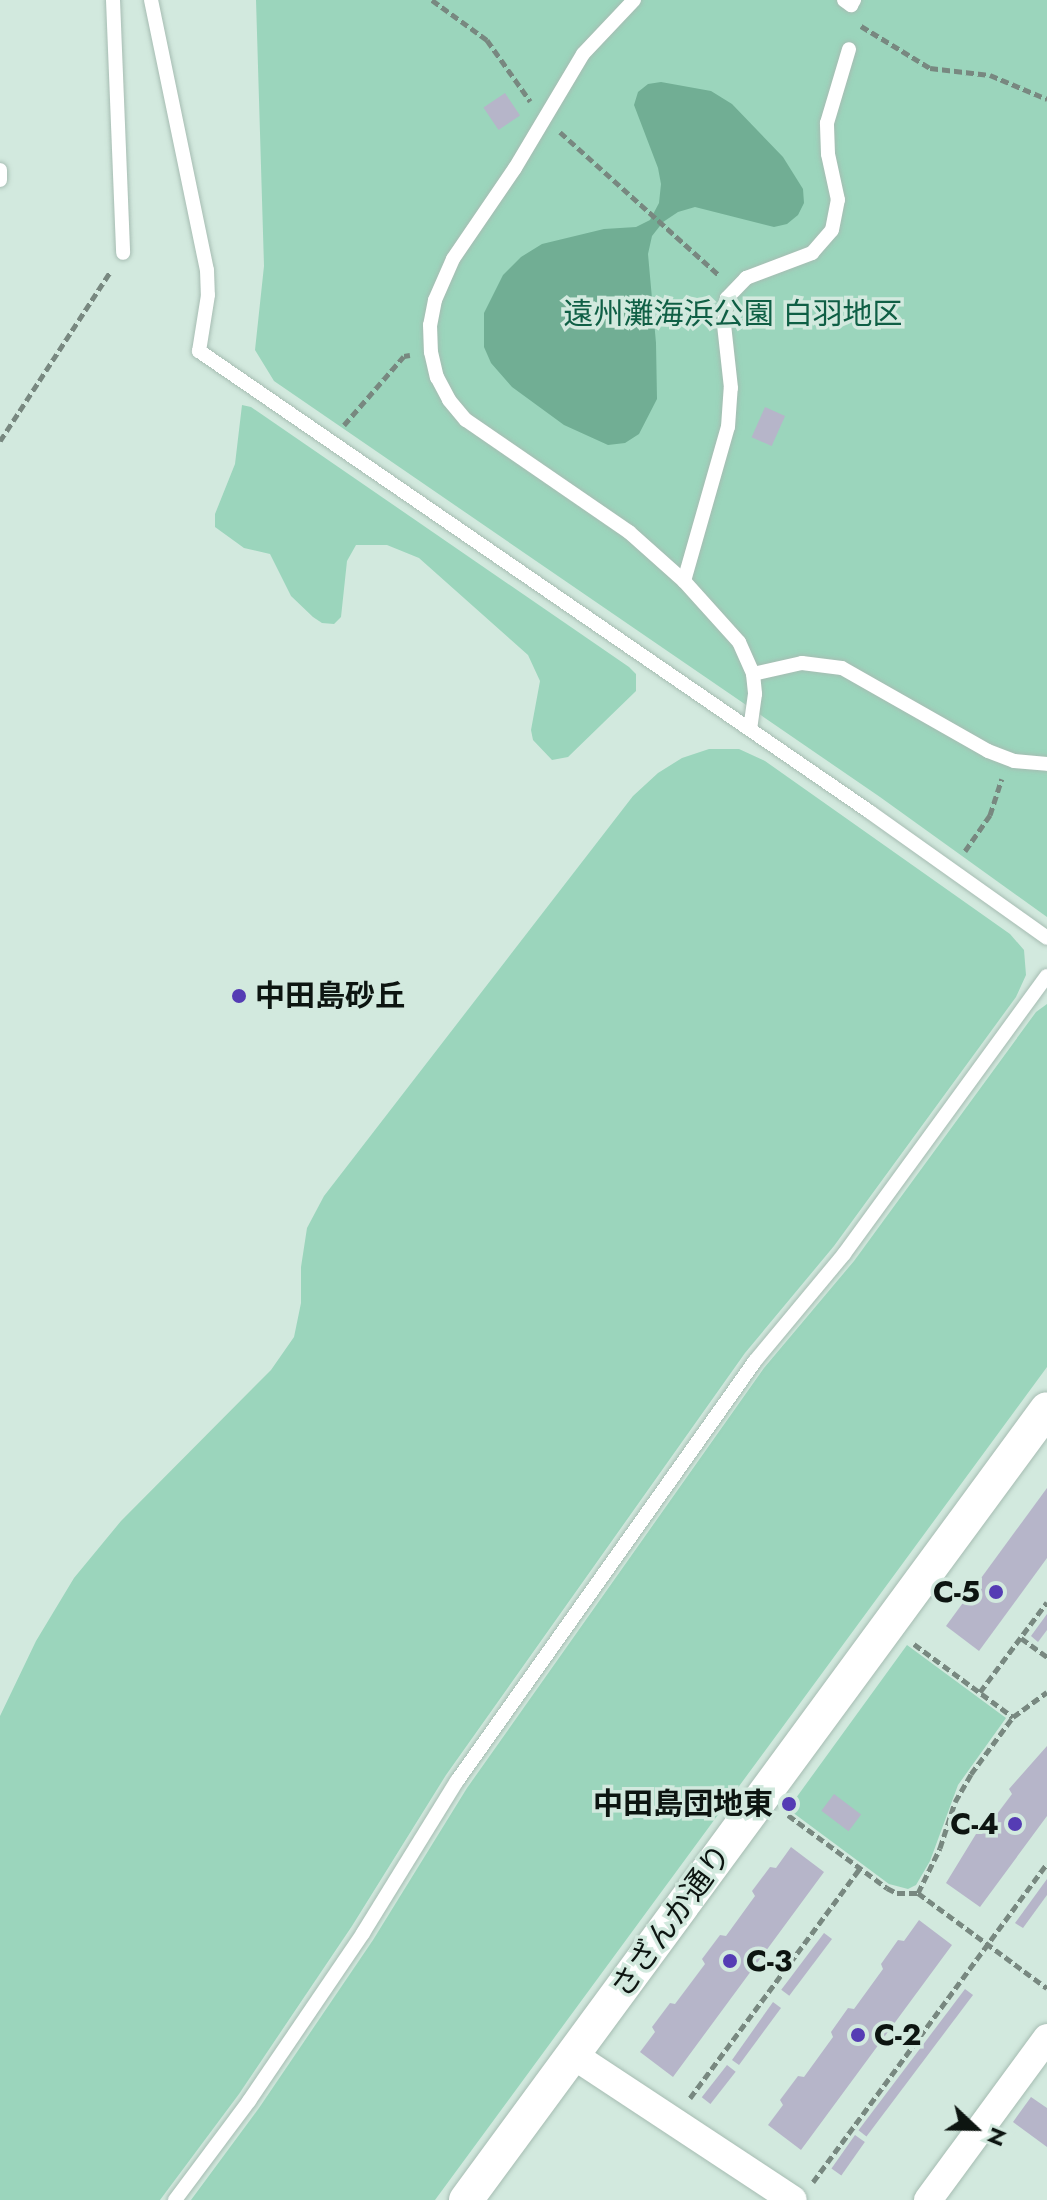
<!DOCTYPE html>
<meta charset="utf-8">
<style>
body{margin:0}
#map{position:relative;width:1047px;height:2200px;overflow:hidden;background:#d2e9de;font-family:Jost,"Noto Sans JP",sans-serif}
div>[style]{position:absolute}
.green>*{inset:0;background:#9bd5bc}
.water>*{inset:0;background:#71ae94}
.building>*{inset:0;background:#b6b5c9;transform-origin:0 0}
.path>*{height:5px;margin-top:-2.5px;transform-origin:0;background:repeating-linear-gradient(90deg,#788880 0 8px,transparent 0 12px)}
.roads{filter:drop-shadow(0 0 2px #a6bcb2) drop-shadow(0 0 2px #a6bcb2)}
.service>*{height:14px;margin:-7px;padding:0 7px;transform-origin:7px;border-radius:7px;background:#fff}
.minor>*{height:28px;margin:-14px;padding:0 14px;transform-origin:14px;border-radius:14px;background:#fff}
.tertiary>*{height:34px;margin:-17px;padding:0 17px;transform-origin:17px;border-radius:17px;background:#fff}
.dots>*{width:22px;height:22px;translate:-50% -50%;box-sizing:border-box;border:4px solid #d2e9de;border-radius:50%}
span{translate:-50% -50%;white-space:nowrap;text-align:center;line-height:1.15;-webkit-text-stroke:7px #d2e9de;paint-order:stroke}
.park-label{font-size:30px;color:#0f5f45}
.poi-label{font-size:30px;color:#0d1511;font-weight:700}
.left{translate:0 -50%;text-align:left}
.right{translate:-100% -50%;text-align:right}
.street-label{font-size:30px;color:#0d1511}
.north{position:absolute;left:935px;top:2088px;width:80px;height:80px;-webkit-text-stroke:6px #d2e9de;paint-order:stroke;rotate:112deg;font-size:22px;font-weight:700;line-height:32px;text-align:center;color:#0d1511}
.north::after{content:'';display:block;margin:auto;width:28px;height:36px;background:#0d1511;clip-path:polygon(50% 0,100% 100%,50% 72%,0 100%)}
</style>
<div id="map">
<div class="green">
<i style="clip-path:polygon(256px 0,1047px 0,1047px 917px,880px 797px,274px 381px,255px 350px,264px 266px)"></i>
<i style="clip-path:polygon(242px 405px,251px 407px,629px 667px,636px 674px,636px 691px,568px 757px,552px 760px,533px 740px,531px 730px,540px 681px,528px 655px,419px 558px,387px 545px,356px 545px,347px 561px,341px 617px,334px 624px,322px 623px,313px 617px,291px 596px,270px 554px,244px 548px,215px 527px,215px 514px,235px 464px)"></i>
<i style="clip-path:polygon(709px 749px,739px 749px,765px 761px,1010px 934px,1024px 950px,1026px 975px,1016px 997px,834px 1246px,745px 1353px,446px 1775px,352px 1926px,239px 2094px,160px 2200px,0 2200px,0 1716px,36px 1641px,74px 1578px,121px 1521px,271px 1370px,294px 1337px,301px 1303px,301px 1267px,307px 1228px,324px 1196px,633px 796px,658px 773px,682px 758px)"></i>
<i style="clip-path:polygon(1047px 1004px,1047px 1367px,435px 2200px,191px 2200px,259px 2108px,373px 1940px,467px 1788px,764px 1368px,854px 1261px,1036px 1012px)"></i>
<i style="clip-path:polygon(907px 1645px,1006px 1718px,958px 1785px,930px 1861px,916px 1885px,908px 1889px,889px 1884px,788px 1809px)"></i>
</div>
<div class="water">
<i style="clip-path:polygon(661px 82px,711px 91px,732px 104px,783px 157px,803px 189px,804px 203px,798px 215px,787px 224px,774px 227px,695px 207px,678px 212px,663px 222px,652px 236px,648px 254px,656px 343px,657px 399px,639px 434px,625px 443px,608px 445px,564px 425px,512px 387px,491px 363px,484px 347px,484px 313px,503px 275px,521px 257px,542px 244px,604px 229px,636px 227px,650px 220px,659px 203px,661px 184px,658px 168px,634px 105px,638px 92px,648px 84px)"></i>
</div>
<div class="building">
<i style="left:505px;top:93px;width:27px;height:26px;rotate:56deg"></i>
<i style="left:765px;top:407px;width:22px;height:33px;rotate:24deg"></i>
<i style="clip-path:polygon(1047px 1488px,1047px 1558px,979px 1651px,946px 1626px)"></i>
<i style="clip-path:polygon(1047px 1614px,1047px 1630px,1038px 1642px,1031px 1636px)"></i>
<i style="clip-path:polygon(1047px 1746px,1047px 1816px,980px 1907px,946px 1883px,976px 1834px,982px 1834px,1012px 1794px,1009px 1789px)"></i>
<i style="left:834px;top:1794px;width:34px;height:21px;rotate:37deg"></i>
<i style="clip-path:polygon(791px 1847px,824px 1872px,673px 2077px,640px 2052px,655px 2032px,652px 2027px,670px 2003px,675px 2004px,705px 1964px,702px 1959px,720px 1935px,726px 1936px,755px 1896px,752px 1891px,770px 1867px,776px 1868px)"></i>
<i style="clip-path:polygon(1047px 1879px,1047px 1895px,1023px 1928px,1015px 1923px)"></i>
<i style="clip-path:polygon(919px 1920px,952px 1945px,801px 2150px,768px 2125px,783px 2105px,780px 2100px,798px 2076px,804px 2077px,833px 2037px,831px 2032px,848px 2008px,854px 2009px,883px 1969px,881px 1964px,898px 1940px,904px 1941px)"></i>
<i style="left:824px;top:1933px;width:10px;height:71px;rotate:37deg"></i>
<i style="left:965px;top:1989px;width:10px;height:177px;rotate:37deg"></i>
<i style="clip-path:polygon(773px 2002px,781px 2008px,739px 2065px,732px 2060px)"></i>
<i style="left:727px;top:2065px;width:11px;height:41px;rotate:38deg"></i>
<i style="clip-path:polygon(1031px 2097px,1047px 2108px,1047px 2147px,1013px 2122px)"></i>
<i style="left:855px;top:2135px;width:12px;height:41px;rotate:35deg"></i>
</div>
<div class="path">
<i style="left:432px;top:0;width:68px;rotate:36deg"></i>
<i style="left:487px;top:40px;width:75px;rotate:54.8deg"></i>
<i style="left:861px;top:26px;width:81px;rotate:31.3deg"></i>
<i style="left:930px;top:68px;width:60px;rotate:6.7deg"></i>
<i style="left:990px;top:75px;width:62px;rotate:22.8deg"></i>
<i style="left:560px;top:132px;width:214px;rotate:42deg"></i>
<i style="left:344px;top:425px;width:91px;rotate:-49deg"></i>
<i style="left:404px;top:356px;width:6px;rotate:-9deg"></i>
<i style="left:0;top:441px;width:203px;rotate:-56.9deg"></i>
<i style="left:965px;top:851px;width:44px;rotate:-55.2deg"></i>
<i style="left:990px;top:815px;width:38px;rotate:-72deg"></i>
<i style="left:1021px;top:1638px;width:32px;rotate:36deg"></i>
<i style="left:914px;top:1644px;width:123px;rotate:36.4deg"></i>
<i style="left:980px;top:1692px;width:112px;rotate:-53.3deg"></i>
<i style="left:788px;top:1815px;width:123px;rotate:36.4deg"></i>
<i style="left:887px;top:1888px;width:11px;rotate:27deg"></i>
<i style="left:897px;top:1893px;width:21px"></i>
<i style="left:918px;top:1893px;width:160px;rotate:36.4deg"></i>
<i style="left:918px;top:1893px;width:50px;rotate:-63.9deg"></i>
<i style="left:940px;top:1848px;width:48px;rotate:-71.9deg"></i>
<i style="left:955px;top:1802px;width:32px;rotate:-60deg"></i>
<i style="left:971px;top:1774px;width:71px;rotate:-53.6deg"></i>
<i style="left:1013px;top:1717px;width:42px;rotate:-36.3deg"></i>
<i style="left:690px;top:2098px;width:286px;rotate:-53.5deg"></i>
<i style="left:813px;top:2182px;width:395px;rotate:-53.7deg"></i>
</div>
<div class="roads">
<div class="service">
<i style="left:113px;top:0;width:253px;rotate:87.7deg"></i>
<i style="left:151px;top:0;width:276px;rotate:78.3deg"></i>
<i style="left:207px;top:270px;width:25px;rotate:88deg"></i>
<i style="left:208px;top:295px;width:57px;rotate:99.1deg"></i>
<i style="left:199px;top:351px;width:814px;rotate:34.49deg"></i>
<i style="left:870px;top:812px;width:217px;rotate:35.4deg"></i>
<i style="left:634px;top:0;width:74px;rotate:133.4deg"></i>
<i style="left:583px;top:54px;width:133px;rotate:120.8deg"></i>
<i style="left:515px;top:168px;width:110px;rotate:124.3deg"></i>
<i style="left:453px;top:259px;width:45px;rotate:113.7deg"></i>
<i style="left:435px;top:300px;width:25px;rotate:101deg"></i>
<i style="left:430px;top:325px;width:27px;rotate:88deg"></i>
<i style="left:431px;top:352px;width:26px;rotate:77deg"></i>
<i style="left:437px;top:377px;width:26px;rotate:62deg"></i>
<i style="left:449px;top:400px;width:26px;rotate:50deg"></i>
<i style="left:466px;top:420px;width:198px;rotate:34.5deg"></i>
<i style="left:629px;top:532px;width:74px;rotate:41.7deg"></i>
<i style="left:684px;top:581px;width:82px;rotate:48deg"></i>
<i style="left:739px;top:642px;width:35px;rotate:66deg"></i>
<i style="left:753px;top:674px;width:20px;rotate:84deg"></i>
<i style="left:755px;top:694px;width:35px;rotate:98deg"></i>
<i style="left:844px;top:0;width:9px;rotate:36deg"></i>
<i style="left:851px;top:5px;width:6px;rotate:-59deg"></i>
<i style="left:0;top:170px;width:10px;rotate:90deg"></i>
<i style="left:684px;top:581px;width:160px;rotate:-74.1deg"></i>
<i style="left:728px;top:427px;width:39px;rotate:-86deg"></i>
<i style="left:731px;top:388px;width:63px;rotate:-96.3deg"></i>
<i style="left:724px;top:325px;width:27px;rotate:-84deg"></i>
<i style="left:727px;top:298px;width:28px;rotate:-46deg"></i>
<i style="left:746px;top:278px;width:71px;rotate:-20.7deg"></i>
<i style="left:812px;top:253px;width:30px;rotate:-49deg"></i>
<i style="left:832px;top:230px;width:31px;rotate:-79deg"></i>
<i style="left:838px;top:200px;width:47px;rotate:-102.3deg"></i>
<i style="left:828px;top:154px;width:31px;rotate:-92deg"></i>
<i style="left:827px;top:123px;width:77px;rotate:-73.4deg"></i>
<i style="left:753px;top:674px;width:50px;rotate:-12.7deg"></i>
<i style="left:802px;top:663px;width:40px;rotate:7.1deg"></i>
<i style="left:842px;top:668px;width:168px;rotate:29.6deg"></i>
<i style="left:988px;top:751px;width:28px;rotate:21deg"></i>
<i style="left:1014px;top:761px;width:33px;rotate:5deg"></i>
<i style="left:175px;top:2200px;width:124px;rotate:-53.2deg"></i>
<i style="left:249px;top:2101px;width:203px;rotate:-55.8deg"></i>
<i style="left:363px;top:1933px;width:179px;rotate:-58.3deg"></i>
<i style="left:457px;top:1781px;width:515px;rotate:-54.64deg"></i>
<i style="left:755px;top:1361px;width:139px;rotate:-50.2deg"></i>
<i style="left:844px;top:1254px;width:344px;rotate:-53.9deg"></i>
</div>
<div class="minor">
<i style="left:573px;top:2055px;width:263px;rotate:33.4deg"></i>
<i style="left:928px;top:2200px;width:201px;rotate:-53.7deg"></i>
</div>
<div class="tertiary">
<i style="left:466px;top:2200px;width:981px;rotate:-53.7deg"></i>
</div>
</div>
<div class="dots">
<i style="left:239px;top:996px;background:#553cb4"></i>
<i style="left:996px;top:1592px;background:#553cb4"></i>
<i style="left:789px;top:1804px;background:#553cb4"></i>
<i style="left:1015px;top:1824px;background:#553cb4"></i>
<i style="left:730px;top:1961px;background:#553cb4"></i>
<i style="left:858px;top:2035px;background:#553cb4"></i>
</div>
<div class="park-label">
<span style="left:733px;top:314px">遠州灘海浜公園 白羽地区</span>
</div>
<div class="poi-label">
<span class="left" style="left:255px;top:996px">中田島砂丘</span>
<span class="right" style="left:980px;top:1592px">C-5</span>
<span class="right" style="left:773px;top:1804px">中田島団地東</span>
<span class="right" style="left:999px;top:1824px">C-4</span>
<span class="left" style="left:746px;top:1961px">C-3</span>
<span class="left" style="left:874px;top:2035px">C-2</span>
</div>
<div class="street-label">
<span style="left:671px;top:1921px;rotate:-54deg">さざんか通り</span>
</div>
<div class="north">N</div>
</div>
